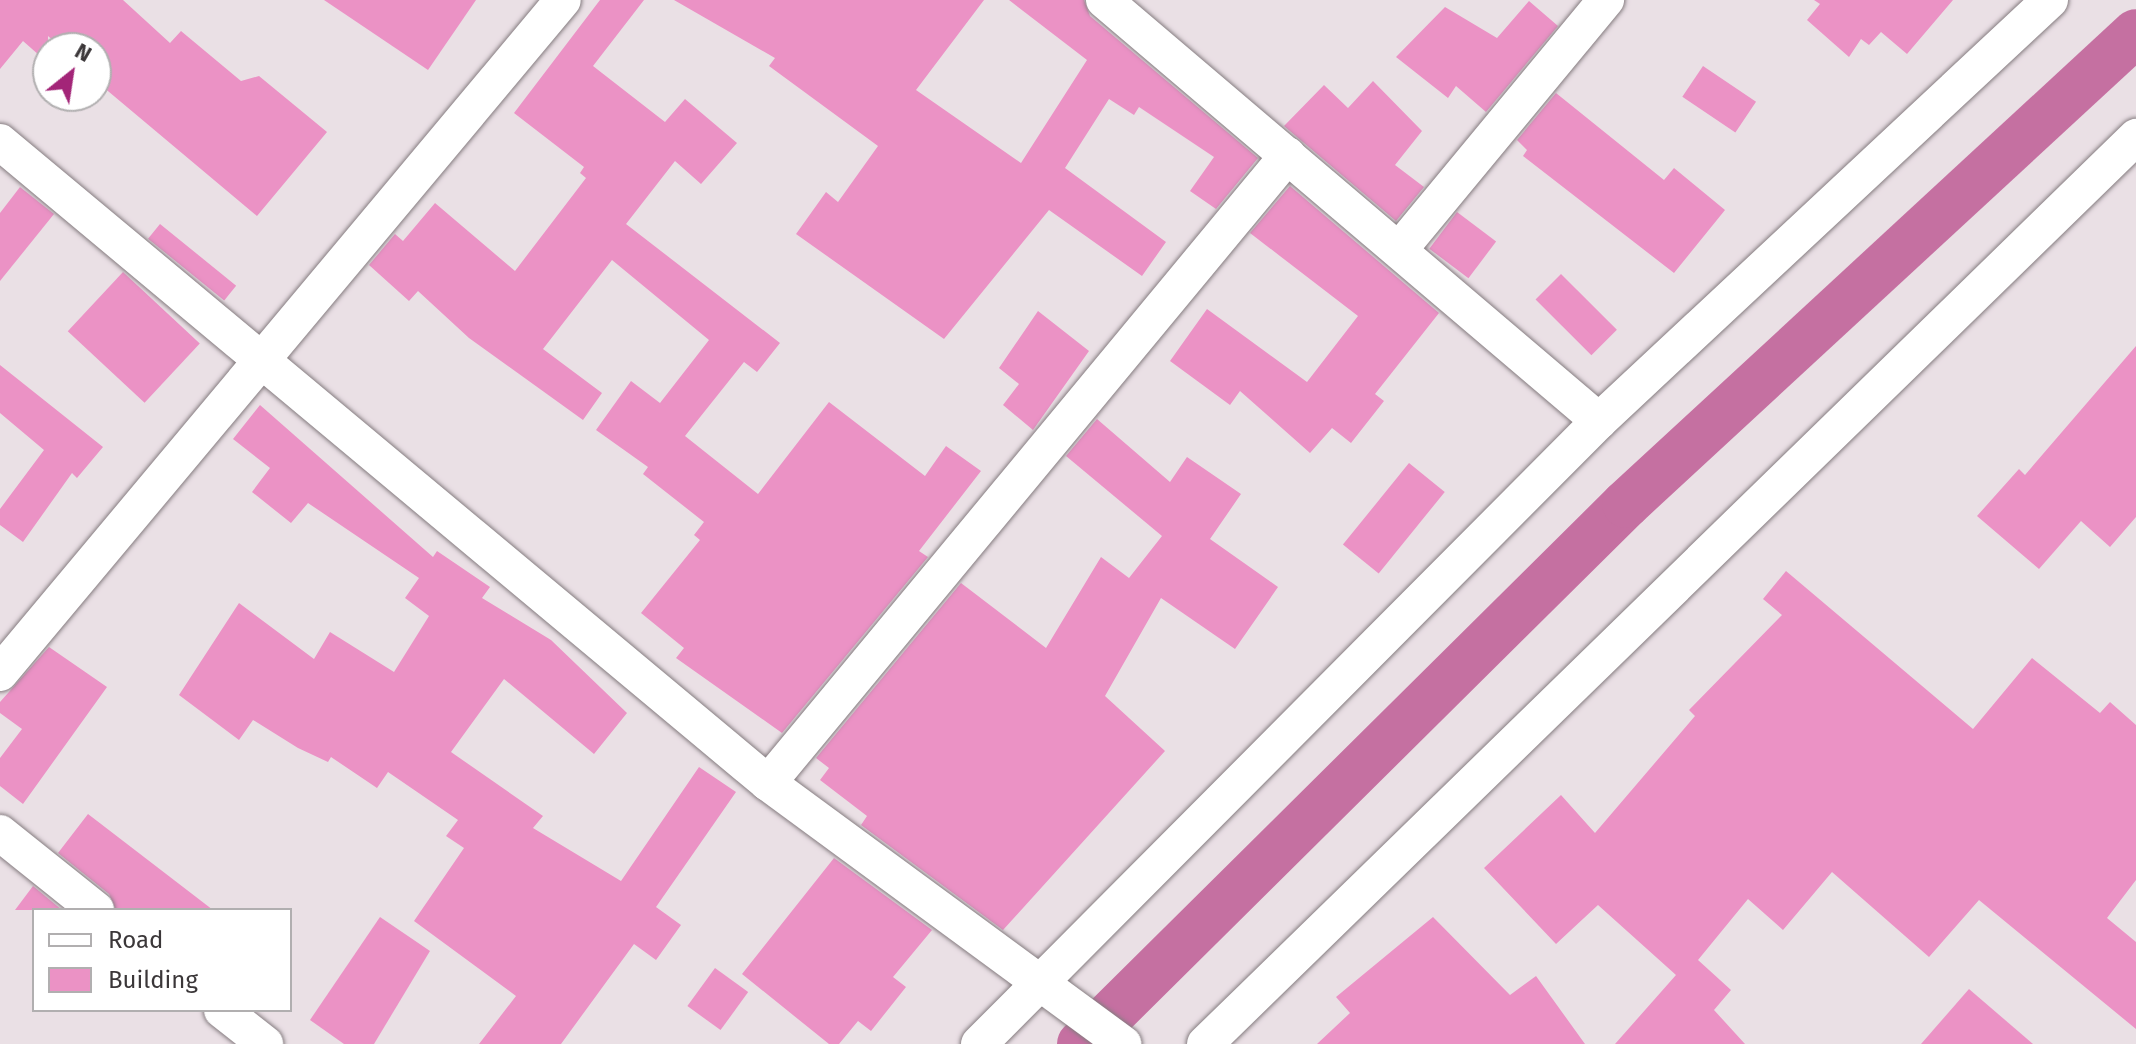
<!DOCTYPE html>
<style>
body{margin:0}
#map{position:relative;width:2136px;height:1044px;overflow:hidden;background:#eae0e5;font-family:"Fira Sans",sans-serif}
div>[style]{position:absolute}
.canal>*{height:48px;margin:-24px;padding:0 24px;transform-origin:24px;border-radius:24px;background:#c570a1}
.building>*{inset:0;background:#eb92c5;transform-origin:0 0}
.roads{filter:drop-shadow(0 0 2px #857c80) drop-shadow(0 0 2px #857c80)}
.minor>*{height:36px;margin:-18px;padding:0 18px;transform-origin:18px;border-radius:18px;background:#fff}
span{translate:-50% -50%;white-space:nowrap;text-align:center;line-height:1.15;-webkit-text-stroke:8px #fff;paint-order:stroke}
.legend{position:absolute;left:32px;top:908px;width:260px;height:104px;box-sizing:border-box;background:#fff;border:2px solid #b1afb0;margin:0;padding:10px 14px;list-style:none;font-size:24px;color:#3b3739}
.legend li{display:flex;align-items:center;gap:16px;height:40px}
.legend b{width:40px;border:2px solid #b1afb0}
.north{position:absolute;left:32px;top:32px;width:80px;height:80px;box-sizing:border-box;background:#fff;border:2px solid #b1afb0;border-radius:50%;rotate:30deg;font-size:22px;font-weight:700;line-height:32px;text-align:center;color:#3b3739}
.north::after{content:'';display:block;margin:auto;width:28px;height:36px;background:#a32578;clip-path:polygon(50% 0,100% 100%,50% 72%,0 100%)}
</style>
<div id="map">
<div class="canal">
<i style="left:1081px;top:1044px;width:767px;rotate:-44.74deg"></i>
<i style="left:1626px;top:504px;width:694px;rotate:-42.72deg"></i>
</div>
<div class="building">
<i style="clip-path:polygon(0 0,123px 0,170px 43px,181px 31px,241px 81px,259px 76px,327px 132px,257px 216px,96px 81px,96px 48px,61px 48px,48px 36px,48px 63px,23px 41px,0 69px)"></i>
<i style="clip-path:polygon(324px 0,476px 0,428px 70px)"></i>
<i style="clip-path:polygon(600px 0,644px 0,593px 66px,665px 122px,685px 99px,737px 143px,701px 184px,675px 161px,626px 224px,780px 343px,757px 372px,744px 362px,685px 436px,758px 494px,829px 402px,925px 476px,946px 446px,981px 471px,919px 551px,928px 557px,782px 733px,676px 658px,684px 648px,641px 613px,700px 540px,694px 535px,704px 522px,643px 474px,648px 467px,596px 430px,631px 381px,660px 403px,709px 340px,612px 260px,543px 349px,602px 393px,583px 420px,469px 338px,418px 291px,409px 301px,369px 265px,395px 234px,403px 241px,435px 203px,515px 271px,586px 178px,580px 173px,584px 167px,514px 113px)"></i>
<i style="clip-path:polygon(674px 0,984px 0,916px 90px,1021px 163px,1087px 60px,1009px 0,1084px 0,1090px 16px,1258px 158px,1216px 209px,1190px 191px,1214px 157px,1139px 107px,1134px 115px,1109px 99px,1065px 168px,1166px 242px,1142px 276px,1049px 210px,944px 339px,796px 234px,826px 192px,838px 202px,878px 146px,769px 66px,775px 58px)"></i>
<i style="clip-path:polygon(1814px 0,1953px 0,1907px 54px,1881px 32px,1869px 45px,1861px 39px,1849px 57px,1807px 20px,1820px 4px)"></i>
<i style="clip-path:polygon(1529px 1px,1558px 26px,1486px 112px,1456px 86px,1448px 98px,1396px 57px,1445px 7px,1497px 38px)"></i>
<i style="left:1703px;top:66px;width:64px;height:37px;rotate:34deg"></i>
<i style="clip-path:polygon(1373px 81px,1422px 131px,1395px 165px,1424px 187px,1396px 221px,1284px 126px,1324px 85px,1348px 108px)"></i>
<i style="clip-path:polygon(1556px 93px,1664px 180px,1674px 168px,1725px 210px,1674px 273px,1523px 156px,1527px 150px,1517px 140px)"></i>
<i style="clip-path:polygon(1290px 186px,1439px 313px,1375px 394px,1384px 401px,1351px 443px,1332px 428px,1310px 453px,1240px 391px,1230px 405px,1170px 361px,1207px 309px,1307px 382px,1358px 316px,1250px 233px)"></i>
<i style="clip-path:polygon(20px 187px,54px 214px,0 281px,0 213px)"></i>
<i style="left:1457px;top:212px;width:49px;height:46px;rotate:37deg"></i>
<i style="left:160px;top:224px;width:98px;height:19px;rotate:39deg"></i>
<i style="left:123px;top:272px;width:105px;height:81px;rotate:43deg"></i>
<i style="left:1561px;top:274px;width:79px;height:36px;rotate:45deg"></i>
<i style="clip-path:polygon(1038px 311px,1089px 351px,1033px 430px,1003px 405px,1019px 384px,999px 368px)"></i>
<i style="clip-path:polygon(2136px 346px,2136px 517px,2110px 547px,2081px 521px,2039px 569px,1977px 516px,2019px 469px,2025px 475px)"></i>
<i style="clip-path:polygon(0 365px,103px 447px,77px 478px,72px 473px,23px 542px,0 525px,0 509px,44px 450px,0 413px)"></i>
<i style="clip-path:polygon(260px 405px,433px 557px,437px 551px,490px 587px,482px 598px,551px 640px,627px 713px,594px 754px,504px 679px,451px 752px,543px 816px,533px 828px,621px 881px,699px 767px,736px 792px,656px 907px,681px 925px,656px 960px,634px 944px,561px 1044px,479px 1044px,516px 996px,414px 921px,464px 848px,446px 836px,458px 820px,388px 772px,377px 788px,331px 757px,328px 762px,298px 748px,253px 720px,239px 740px,179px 695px,239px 603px,314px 659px,330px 632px,394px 672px,429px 616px,405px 598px,419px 578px,308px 503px,291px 523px,252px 492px,270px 468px,233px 439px)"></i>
<i style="clip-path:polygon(1097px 419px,1170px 482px,1187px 457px,1241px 494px,1210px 539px,1278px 587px,1235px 649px,1161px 598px,1105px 696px,1165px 751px,1003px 930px,861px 825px,867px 816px,820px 780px,829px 768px,816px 758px,961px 583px,1046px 648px,1101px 557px,1129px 578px,1162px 536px,1066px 456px)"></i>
<i style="left:1409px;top:463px;width:46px;height:105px;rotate:39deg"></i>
<i style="clip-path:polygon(1786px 571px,1973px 729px,2032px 658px,2100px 713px,2110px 702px,2136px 725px,2136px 880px,2107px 918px,2136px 942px,2136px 1029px,1979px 900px,1929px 957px,1832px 872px,1783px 930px,1748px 899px,1698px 960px,1731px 990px,1714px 1010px,1745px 1044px,1615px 1044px,1676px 975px,1598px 905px,1556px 944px,1484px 868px,1561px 795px,1595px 833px,1695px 716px,1689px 710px,1782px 615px,1763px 599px)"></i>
<i style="clip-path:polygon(49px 647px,107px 687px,23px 804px,0 786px,0 758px,22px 729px,0 713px,0 702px)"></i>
<i style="clip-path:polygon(88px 814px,213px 910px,116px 910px,109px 894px,58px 853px)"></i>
<i style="clip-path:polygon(834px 858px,932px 930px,893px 977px,906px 987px,871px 1031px,858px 1021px,839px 1044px,829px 1044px,742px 974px)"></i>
<i style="clip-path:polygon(33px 886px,62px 910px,15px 910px)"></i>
<i style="clip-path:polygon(380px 917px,430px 951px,374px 1044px,344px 1044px,310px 1020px)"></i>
<i style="clip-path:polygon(1433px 917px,1510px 995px,1536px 976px,1585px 1044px,1317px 1044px,1350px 1013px,1336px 997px)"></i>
<i style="left:715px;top:968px;width:41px;height:47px;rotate:36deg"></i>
<i style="clip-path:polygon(1969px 989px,2033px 1044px,1921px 1044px)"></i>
</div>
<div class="roads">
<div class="minor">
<i style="left:1104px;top:0;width:650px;rotate:40.38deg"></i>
<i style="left:0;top:142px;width:1000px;rotate:39.85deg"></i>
<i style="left:768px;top:783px;width:441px;rotate:36.3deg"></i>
<i style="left:1399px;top:250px;width:325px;rotate:-50.4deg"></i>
<i style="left:0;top:673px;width:877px;rotate:-50.09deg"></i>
<i style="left:768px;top:783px;width:815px;rotate:-50.37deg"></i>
<i style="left:0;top:833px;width:123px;rotate:38.7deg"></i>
<i style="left:222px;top:1010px;width:55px;rotate:38.3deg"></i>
<i style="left:979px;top:1044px;width:879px;rotate:-45.14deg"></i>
<i style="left:1599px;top:421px;width:617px;rotate:-43.03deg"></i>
<i style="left:1205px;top:1044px;width:1300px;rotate:-44.25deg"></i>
</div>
</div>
<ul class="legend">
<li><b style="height:10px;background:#fff"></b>Road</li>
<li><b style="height:22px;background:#eb92c5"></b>Building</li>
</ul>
<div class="north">N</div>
</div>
